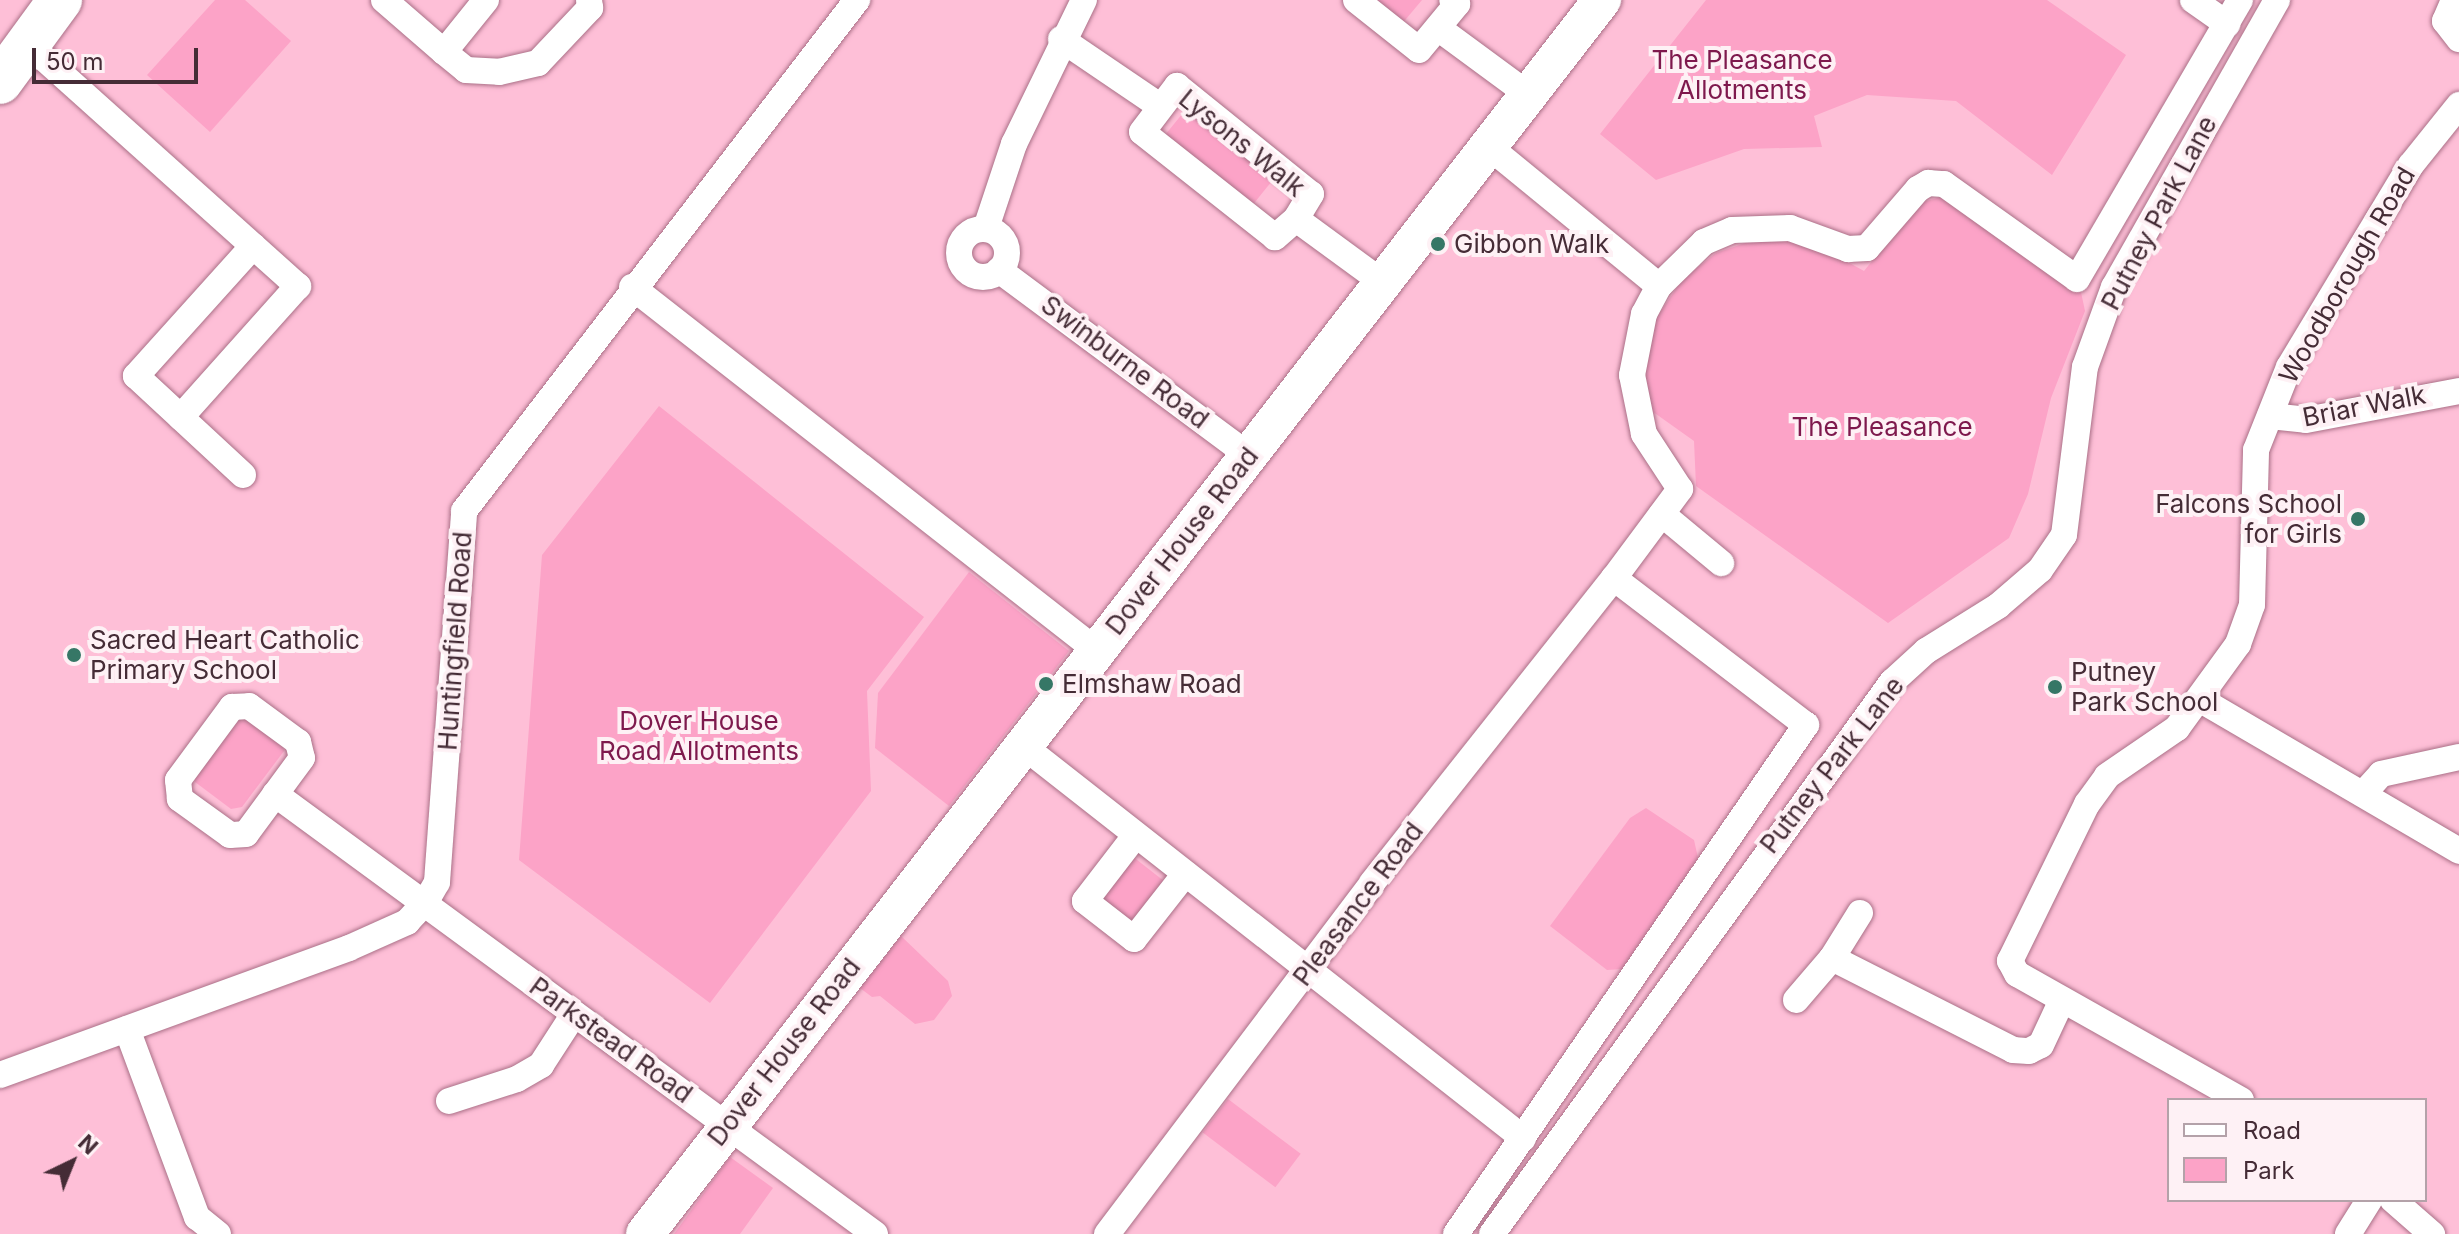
<!DOCTYPE html>
<style>
body{margin:0}
#map{position:relative;width:2459px;height:1234px;overflow:hidden;background:#febfd7;font-family:Inter,sans-serif}
div>[style]{position:absolute}
.green>*{inset:0;background:#fca3c7;transform-origin:0 0}
.roads{filter:drop-shadow(0 0 2px #aa7087) drop-shadow(0 0 2px #aa7087)}
.street>*{height:26px;margin:-13px;padding:0 13px;transform-origin:13px;border-radius:13px;background:#fff}
.street>.ring{margin:-13px;padding:0;box-sizing:content-box;background:none;border:26px solid #fff;border-radius:50%}
.secondary>*{height:38px;margin:-19px;padding:0 19px;transform-origin:19px;border-radius:19px;background:#fff}
.highway>*{height:44px;margin:-22px;padding:0 22px;transform-origin:22px;border-radius:22px;background:#fff}
.dots>*{width:22px;height:22px;translate:-50% -50%;box-sizing:border-box;border:4px solid #fef1f5;border-radius:50%}
span{translate:-50% -50%;white-space:nowrap;text-align:center;line-height:1.15;-webkit-text-stroke:8px #fef1f5;paint-order:stroke}
.park-label{font-size:26px;color:#7e194d}
.street-label{font-size:26px;color:#452c36}
.poi-label{font-size:26px;color:#452c36}
.left{translate:0 -50%;text-align:left}
.right{translate:-100% -50%;text-align:right}
.legend{position:absolute;left:2167px;top:1098px;width:260px;height:104px;box-sizing:border-box;background:#fef1f5;border:2px solid #b4a2a9;margin:0;padding:10px 14px;list-style:none;font-size:24px;color:#452c36}
.legend li{display:flex;align-items:center;gap:16px;height:40px}
.legend b{width:40px;border:2px solid #b4a2a9}
.north{position:absolute;left:32px;top:1122px;width:80px;height:80px;-webkit-text-stroke:6px #fef1f5;paint-order:stroke;rotate:43deg;font-size:22px;font-weight:700;line-height:32px;text-align:center;color:#452c36}
.north::after{content:'';display:block;margin:auto;width:28px;height:36px;background:#452c36;clip-path:polygon(50% 0,100% 100%,50% 72%,0 100%)}
.scale{position:absolute;left:32px;top:48px;width:166px;height:36px;box-sizing:border-box;border:4px solid #452c36;border-top:0;padding-left:10px;font-size:24px;line-height:28px;white-space:nowrap;color:#452c36;-webkit-text-stroke:6px #fef1f5;paint-order:stroke}
</style>
<div id="map">
<div class="green">
<i style="clip-path:polygon(215px 0,245px 0,291px 41px,210px 132px,147px 75px)"></i>
<i style="clip-path:polygon(1370px 0,1422px 0,1401px 25px)"></i>
<i style="clip-path:polygon(1706px 0,2047px 0,2126px 55px,2052px 175px,1956px 101px,1867px 95px,1814px 116px,1822px 147px,1744px 149px,1656px 180px,1600px 134px)"></i>
<i style="left:1191px;top:103px;width:112px;height:45px;rotate:39deg"></i>
<i style="clip-path:polygon(1945px 196px,2081px 292px,2085px 311px,2051px 398px,2028px 494px,2009px 538px,1888px 623px,1696px 486px,1694px 441px,1649px 409px,1644px 367px,1657px 317px,1682px 280px,1716px 253px,1757px 239px,1791px 240px,1826px 250px,1864px 271px,1919px 203px)"></i>
<i style="clip-path:polygon(659px 406px,924px 617px,867px 691px,871px 791px,710px 1003px,519px 860px,542px 555px)"></i>
<i style="clip-path:polygon(969px 572px,1069px 651px,949px 806px,875px 748px,878px 693px)"></i>
<i style="clip-path:polygon(235px 716px,247px 716px,282px 742px,284px 751px,242px 807px,231px 809px,195px 782px,194px 771px)"></i>
<i style="clip-path:polygon(1646px 808px,1694px 840px,1698px 858px,1622px 969px,1607px 970px,1550px 926px,1630px 818px)"></i>
<i style="left:1132px;top:856px;width:41px;height:55px;rotate:38deg"></i>
<i style="clip-path:polygon(901px 936px,948px 981px,952px 996px,934px 1020px,915px 1024px,880px 996px,872px 997px,860px 988px)"></i>
<i style="left:1228px;top:1099px;width:91px;height:42px;rotate:37deg"></i>
<i style="clip-path:polygon(730px 1157px,773px 1188px,740px 1234px,674px 1234px)"></i>
</div>
<div class="roads">
<div class="street">
<i style="left:384px;top:0;width:79px;rotate:40.9deg"></i>
<i style="left:486px;top:0;width:67px;rotate:128.9deg"></i>
<i style="left:444px;top:52px;width:28px;rotate:39deg"></i>
<i style="left:466px;top:70px;width:33px;rotate:3deg"></i>
<i style="left:499px;top:72px;width:40px;rotate:-13deg"></i>
<i style="left:538px;top:63px;width:76px;rotate:-46.6deg"></i>
<i style="left:590px;top:8px;width:8px;rotate:-97deg"></i>
<i style="left:1356px;top:0;width:80px;rotate:38.4deg"></i>
<i style="left:1419px;top:50px;width:60px;rotate:-50.4deg"></i>
<i style="left:1457px;top:4px;width:6px;rotate:-141deg"></i>
<i style="left:2193px;top:0;width:42px;rotate:35.2deg"></i>
<i style="left:2454px;top:0;width:23px;rotate:113deg"></i>
<i style="left:2445px;top:21px;width:23px;rotate:52deg"></i>
<i style="left:1438px;top:28px;width:113px;rotate:36.4deg"></i>
<i style="left:1061px;top:39px;width:117px;rotate:34.2deg"></i>
<i style="left:28px;top:44px;width:363px;rotate:41.9deg"></i>
<i style="left:298px;top:286px;width:176px;rotate:131.8deg"></i>
<i style="left:1177px;top:86px;width:172px;rotate:38.9deg"></i>
<i style="left:1311px;top:194px;width:29px;rotate:121deg"></i>
<i style="left:1296px;top:219px;width:28px;rotate:139deg"></i>
<i style="left:1275px;top:237px;width:169px;rotate:-141.7deg"></i>
<i style="left:1142px;top:132px;width:58px;rotate:-52.7deg"></i>
<i style="left:1296px;top:219px;width:107px;rotate:36.2deg"></i>
<i style="left:986px;top:228px;width:89px;rotate:-71.6deg"></i>
<i style="left:1014px;top:144px;width:160px;rotate:-64.1deg"></i>
<i class="ring" style="left:959px;top:229px;width:22px;height:22px"></i>
<i style="left:999px;top:270px;width:312px;rotate:36.6deg"></i>
<i style="left:1659px;top:286px;width:63px;rotate:-44.4deg"></i>
<i style="left:1704px;top:242px;width:30px;rotate:-23deg"></i>
<i style="left:1732px;top:230px;width:58px;rotate:-2deg"></i>
<i style="left:1790px;top:228px;width:62px;rotate:19.9deg"></i>
<i style="left:1848px;top:249px;width:19px;rotate:-3deg"></i>
<i style="left:1867px;top:248px;width:78px;rotate:-49.2deg"></i>
<i style="left:1918px;top:189px;width:12px;rotate:-31deg"></i>
<i style="left:1928px;top:183px;width:16px;rotate:4deg"></i>
<i style="left:1944px;top:184px;width:163px;rotate:35.5deg"></i>
<i style="left:2077px;top:279px;width:323px;rotate:-59.7deg"></i>
<i style="left:632px;top:287px;width:589px;rotate:38.04deg"></i>
<i style="left:2270px;top:416px;width:36px;rotate:6deg"></i>
<i style="left:2306px;top:420px;width:156px;rotate:-10.7deg"></i>
<i style="left:243px;top:475px;width:146px;rotate:-137.2deg"></i>
<i style="left:136px;top:376px;width:175px;rotate:-48deg"></i>
<i style="left:1662px;top:514px;width:77px;rotate:39.7deg"></i>
<i style="left:2201px;top:700px;width:299px;rotate:30.3deg"></i>
<i style="left:249px;top:706px;width:61px;rotate:36.3deg"></i>
<i style="left:298px;top:742px;width:16px;rotate:76deg"></i>
<i style="left:302px;top:758px;width:94px;rotate:126.4deg"></i>
<i style="left:246px;top:834px;width:16px;rotate:176deg"></i>
<i style="left:230px;top:835px;width:62px;rotate:-144.2deg"></i>
<i style="left:180px;top:799px;width:19px;rotate:-96deg"></i>
<i style="left:178px;top:780px;width:91px;rotate:-53.5deg"></i>
<i style="left:232px;top:707px;width:17px;rotate:-3deg"></i>
<i style="left:1022px;top:745px;width:637px;rotate:38.11deg"></i>
<i style="left:2364px;top:793px;width:25px;rotate:-48deg"></i>
<i style="left:2381px;top:774px;width:80px;rotate:-12.3deg"></i>
<i style="left:275px;top:794px;width:744px;rotate:36.25deg"></i>
<i style="left:1135px;top:836px;width:82px;rotate:127.6deg"></i>
<i style="left:1085px;top:901px;width:62px;rotate:37.8deg"></i>
<i style="left:1134px;top:939px;width:83px;rotate:-51.9deg"></i>
<i style="left:1860px;top:913px;width:53px;rotate:121.9deg"></i>
<i style="left:1832px;top:958px;width:203px;rotate:26.9deg"></i>
<i style="left:2013px;top:1050px;width:16px;rotate:4deg"></i>
<i style="left:2029px;top:1051px;width:13px;rotate:-27deg"></i>
<i style="left:2041px;top:1045px;width:50px;rotate:-65deg"></i>
<i style="left:1796px;top:1000px;width:55px;rotate:-49.4deg"></i>
<i style="left:127px;top:1029px;width:201px;rotate:69.6deg"></i>
<i style="left:197px;top:1217px;width:27px;rotate:39deg"></i>
<i style="left:0;top:1075px;width:371px;rotate:-20deg"></i>
<i style="left:349px;top:948px;width:64px;rotate:-24.1deg"></i>
<i style="left:407px;top:922px;width:26px;rotate:-47deg"></i>
<i style="left:425px;top:903px;width:24px;rotate:-60deg"></i>
<i style="left:437px;top:882px;width:372px;rotate:-85.8deg"></i>
<i style="left:464px;top:511px;width:645px;rotate:-52.44deg"></i>
<i style="left:2241px;top:1100px;width:257px;rotate:-150.6deg"></i>
<i style="left:2017px;top:974px;width:15px;rotate:-118deg"></i>
<i style="left:2010px;top:961px;width:175px;rotate:-63.9deg"></i>
<i style="left:2087px;top:804px;width:34px;rotate:-54deg"></i>
<i style="left:2107px;top:776px;width:85px;rotate:-34.4deg"></i>
<i style="left:2177px;top:728px;width:104px;rotate:-54deg"></i>
<i style="left:2238px;top:644px;width:41px;rotate:-70.3deg"></i>
<i style="left:2252px;top:605px;width:155px;rotate:-88.5deg"></i>
<i style="left:2256px;top:450px;width:89px;rotate:-68.3deg"></i>
<i style="left:2289px;top:367px;width:236px;rotate:-58.9deg"></i>
<i style="left:2411px;top:165px;width:77px;rotate:-51.3deg"></i>
<i style="left:449px;top:1101px;width:71px;rotate:-17.9deg"></i>
<i style="left:517px;top:1079px;width:28px;rotate:-30deg"></i>
<i style="left:541px;top:1065px;width:61px;rotate:-57.1deg"></i>
<i style="left:2393px;top:1200px;width:52px;rotate:41.1deg"></i>
<i style="left:1107px;top:1234px;width:440px;rotate:-52.9deg"></i>
<i style="left:1372px;top:883px;width:389px;rotate:-51.6deg"></i>
<i style="left:1456px;top:1234px;width:618px;rotate:-55.49deg"></i>
<i style="left:1806px;top:725px;width:242px;rotate:-142.6deg"></i>
<i style="left:1614px;top:578px;width:111px;rotate:-53.4deg"></i>
<i style="left:1680px;top:489px;width:66px;rotate:-123.2deg"></i>
<i style="left:1644px;top:434px;width:60px;rotate:-101.5deg"></i>
<i style="left:1632px;top:375px;width:62px;rotate:-78.9deg"></i>
<i style="left:1644px;top:314px;width:32px;rotate:-62deg"></i>
<i style="left:1659px;top:286px;width:220px;rotate:-140.7deg"></i>
<i style="left:1492px;top:1234px;width:682px;rotate:-54.07deg"></i>
<i style="left:1892px;top:682px;width:46px;rotate:-42.4deg"></i>
<i style="left:1926px;top:651px;width:85px;rotate:-32deg"></i>
<i style="left:1998px;top:606px;width:55px;rotate:-40.6deg"></i>
<i style="left:2040px;top:570px;width:42px;rotate:-55.6deg"></i>
<i style="left:2064px;top:535px;width:169px;rotate:-82.9deg"></i>
<i style="left:2085px;top:367px;width:85px;rotate:-70.1deg"></i>
<i style="left:2114px;top:287px;width:330px;rotate:-60.4deg"></i>
<i style="left:2348px;top:1234px;width:40px;rotate:-58deg"></i>
</div>
<div class="secondary">
<i style="left:645px;top:1234px;width:1562px;rotate:-52.21deg"></i>
</div>
<div class="highway">
<i style="left:0;top:82px;width:102px;rotate:-53.8deg"></i>
</div>
</div>
<div class="dots">
<i style="left:1438px;top:244px;background:#367766"></i>
<i style="left:2358px;top:519px;background:#367766"></i>
<i style="left:74px;top:655px;background:#367766"></i>
<i style="left:1046px;top:684px;background:#367766"></i>
<i style="left:2055px;top:687px;background:#367766"></i>
</div>
<div class="park-label">
<span style="left:1742px;top:75px">The Pleasance<br>Allotments</span>
<span style="left:1882px;top:427px">The Pleasance</span>
<span style="left:699px;top:736px">Dover House<br>Road Allotments</span>
</div>
<div class="street-label">
<span style="left:1242px;top:143px;rotate:39deg">Lysons Walk</span>
<span style="left:2159px;top:213px;rotate:-62deg">Putney Park Lane</span>
<span style="left:2347px;top:275px;rotate:-60deg">Woodborough Road</span>
<span style="left:1125px;top:362px;rotate:37deg">Swinburne Road</span>
<span style="left:2364px;top:406px;rotate:-11deg">Briar Walk</span>
<span style="left:1182px;top:541px;rotate:-52deg">Dover House Road</span>
<span style="left:455px;top:641px;rotate:-86deg">Huntingfield Road</span>
<span style="left:1832px;top:765px;rotate:-52deg">Putney Park Lane</span>
<span style="left:1358px;top:904px;rotate:-53deg">Pleasance Road</span>
<span style="left:611px;top:1040px;rotate:36deg">Parkstead Road</span>
<span style="left:784px;top:1052px;rotate:-52deg">Dover House Road</span>
</div>
<div class="poi-label">
<span class="left" style="left:1454px;top:244px">Gibbon Walk</span>
<span class="right" style="left:2342px;top:519px">Falcons School<br>for Girls</span>
<span class="left" style="left:90px;top:655px">Sacred Heart Catholic<br>Primary School</span>
<span class="left" style="left:2071px;top:687px">Putney<br>Park School</span>
<span class="left" style="left:1062px;top:684px">Elmshaw Road</span>
</div>
<ul class="legend">
<li><b style="height:10px;background:#fff"></b>Road</li>
<li><b style="height:22px;background:#fca3c7"></b>Park</li>
</ul>
<div class="north">N</div>
<div class="scale">50 m</div>
</div>
